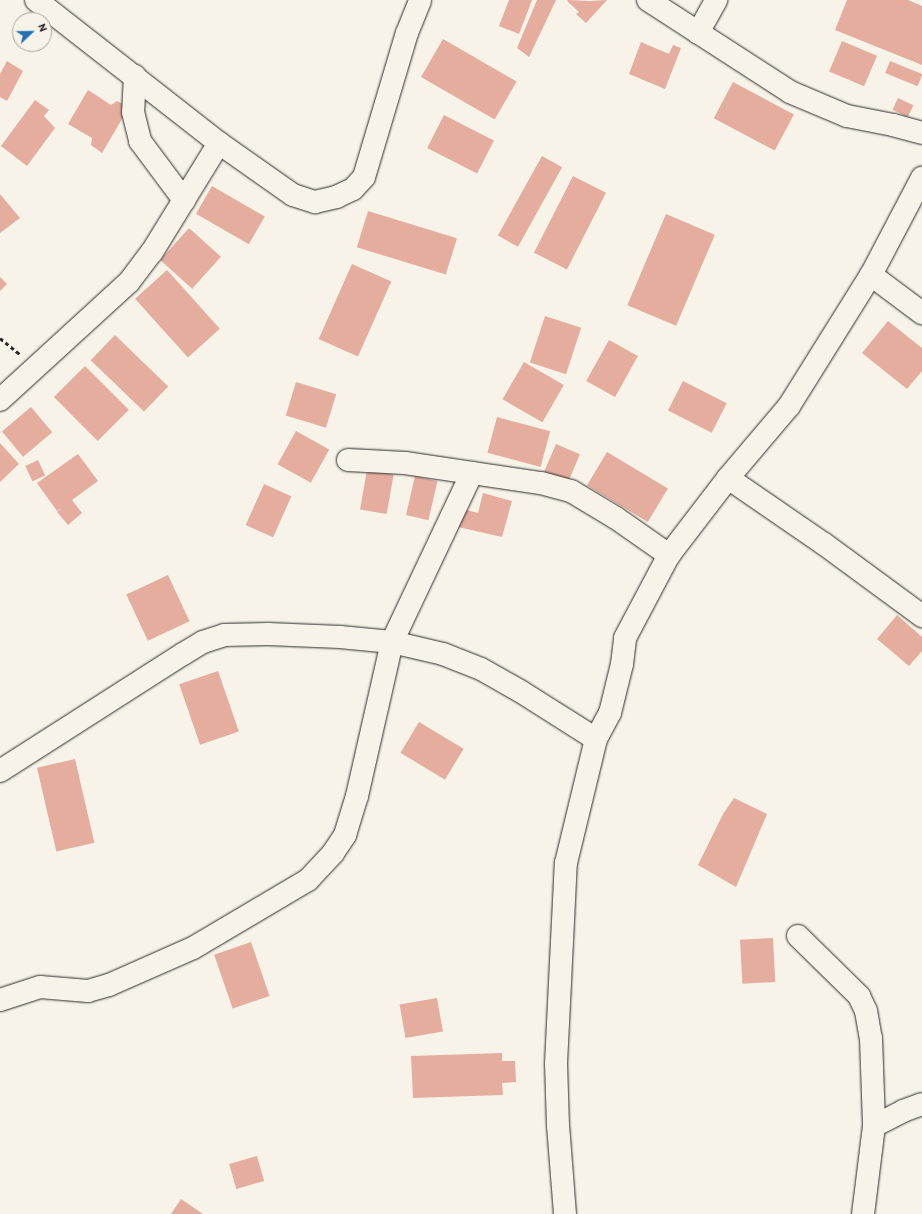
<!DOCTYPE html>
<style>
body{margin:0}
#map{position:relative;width:922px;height:1214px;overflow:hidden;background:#f7f3e8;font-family:Itim,sans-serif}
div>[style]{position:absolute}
.building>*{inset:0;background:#e5ad9d;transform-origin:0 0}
.path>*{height:2.5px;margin-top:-1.25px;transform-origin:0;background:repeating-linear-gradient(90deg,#2b2b2b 0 4px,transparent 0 7px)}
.roads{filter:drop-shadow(0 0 1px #2b2b2b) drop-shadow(0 0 1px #2b2b2b)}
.minor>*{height:22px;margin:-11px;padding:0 11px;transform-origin:11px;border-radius:11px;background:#f7f3e8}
span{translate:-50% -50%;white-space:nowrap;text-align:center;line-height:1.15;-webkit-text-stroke:3px #f7f3e8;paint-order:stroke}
.north{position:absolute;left:12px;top:12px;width:40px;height:40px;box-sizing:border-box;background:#f7f3e8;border:1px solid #a5a39c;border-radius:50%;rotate:68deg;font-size:11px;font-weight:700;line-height:16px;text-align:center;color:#2b2b2b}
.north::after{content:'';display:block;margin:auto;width:14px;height:18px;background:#1f6fb2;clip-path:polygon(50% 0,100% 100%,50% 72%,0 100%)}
</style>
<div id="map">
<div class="building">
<i style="clip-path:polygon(509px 0,532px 0,519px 34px,499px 26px)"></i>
<i style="clip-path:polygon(537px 0,556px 0,529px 57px,517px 48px)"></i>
<i style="clip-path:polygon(568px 0,589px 1px,607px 0,586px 23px,576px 14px,579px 12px,567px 1px)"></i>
<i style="clip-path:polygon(847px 0,908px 0,922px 6px,922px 65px,835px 30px)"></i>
<i style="left:443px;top:39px;width:85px;height:44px;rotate:30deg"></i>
<i style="left:842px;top:41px;width:38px;height:33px;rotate:23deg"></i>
<i style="clip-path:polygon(641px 42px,669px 54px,673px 45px,681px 48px,665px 89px,629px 74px)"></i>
<i style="clip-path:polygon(7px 61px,23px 71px,7px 101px,0 97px,0 74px)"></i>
<i style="left:890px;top:61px;width:35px;height:13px;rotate:22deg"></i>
<i style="left:733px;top:82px;width:69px;height:41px;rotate:28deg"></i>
<i style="clip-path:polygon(88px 90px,111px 105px,117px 101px,129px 107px,102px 153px,91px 145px,92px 138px,68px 124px)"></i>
<i style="left:898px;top:98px;width:17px;height:13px;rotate:25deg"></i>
<i style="clip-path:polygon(35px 100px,49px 110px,44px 116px,55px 128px,27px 166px,1px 146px)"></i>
<i style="left:444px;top:115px;width:56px;height:37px;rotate:27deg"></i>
<i style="left:542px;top:156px;width:23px;height:91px;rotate:29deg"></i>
<i style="left:573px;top:176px;width:37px;height:86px;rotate:27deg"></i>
<i style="left:212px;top:186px;width:61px;height:32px;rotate:30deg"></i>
<i style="clip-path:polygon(0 194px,20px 218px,0 233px)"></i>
<i style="left:368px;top:211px;width:93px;height:38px;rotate:17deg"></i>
<i style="left:666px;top:214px;width:53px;height:99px;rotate:23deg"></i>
<i style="left:189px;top:228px;width:43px;height:43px;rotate:42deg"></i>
<i style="left:352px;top:264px;width:43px;height:82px;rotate:24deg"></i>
<i style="left:167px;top:270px;width:79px;height:43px;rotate:48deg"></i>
<i style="clip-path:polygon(0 277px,7px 284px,0 291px)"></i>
<i style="left:545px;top:316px;width:38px;height:49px;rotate:18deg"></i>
<i style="clip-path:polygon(888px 321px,922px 348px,922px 371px,907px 389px,862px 353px)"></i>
<i style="left:115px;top:335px;width:74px;height:35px;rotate:44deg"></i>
<i style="left:609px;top:340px;width:33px;height:47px;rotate:29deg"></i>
<i style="left:524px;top:362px;width:46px;height:43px;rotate:30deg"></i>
<i style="left:85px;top:366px;width:62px;height:44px;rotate:45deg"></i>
<i style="left:683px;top:381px;width:49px;height:33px;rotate:27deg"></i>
<i style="left:296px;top:382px;width:42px;height:35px;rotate:17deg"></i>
<i style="left:31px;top:407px;width:33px;height:38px;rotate:50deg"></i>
<i style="left:497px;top:417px;width:55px;height:37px;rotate:15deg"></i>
<i style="left:296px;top:431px;width:38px;height:38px;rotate:29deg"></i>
<i style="clip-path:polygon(0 443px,19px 464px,0 482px)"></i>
<i style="left:556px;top:444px;width:26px;height:30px;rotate:23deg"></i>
<i style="left:607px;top:452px;width:71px;height:39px;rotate:31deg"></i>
<i style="clip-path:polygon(78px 454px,98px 481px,72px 500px,82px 513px,68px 525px,57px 512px,62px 508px,57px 511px,37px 483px)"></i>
<i style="left:38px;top:460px;width:17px;height:14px;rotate:65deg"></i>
<i style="left:367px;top:470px;width:27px;height:40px;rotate:10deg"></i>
<i style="left:415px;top:476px;width:23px;height:40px;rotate:13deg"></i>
<i style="left:264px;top:484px;width:30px;height:45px;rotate:24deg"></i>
<i style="clip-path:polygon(483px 493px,512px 501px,502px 537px,458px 527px,463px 509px,478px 513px)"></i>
<i style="left:168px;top:575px;width:51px;height:46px;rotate:65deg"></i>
<i style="clip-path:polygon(897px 615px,922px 637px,922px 651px,909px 666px,877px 639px)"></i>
<i style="left:218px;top:671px;width:64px;height:41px;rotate:71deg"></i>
<i style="left:419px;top:722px;width:52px;height:36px;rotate:31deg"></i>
<i style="left:75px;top:759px;width:86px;height:39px;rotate:77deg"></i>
<i style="clip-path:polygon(734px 798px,767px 814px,736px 887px,698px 865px,723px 814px)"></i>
<i style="left:773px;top:938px;width:44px;height:33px;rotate:87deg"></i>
<i style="left:251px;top:942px;width:57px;height:39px;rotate:71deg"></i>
<i style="left:437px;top:998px;width:34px;height:38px;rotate:80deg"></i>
<i style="clip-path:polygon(502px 1053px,502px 1061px,515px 1061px,516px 1082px,502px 1083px,503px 1095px,413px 1098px,411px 1056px)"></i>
<i style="left:257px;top:1156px;width:26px;height:29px;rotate:74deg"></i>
<i style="clip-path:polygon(181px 1199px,203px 1214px,171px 1214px)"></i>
</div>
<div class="path">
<i style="left:0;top:338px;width:26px;rotate:39deg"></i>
</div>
<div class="roads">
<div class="minor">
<i style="left:36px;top:0;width:232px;rotate:38deg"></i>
<i style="left:219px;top:143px;width:90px;rotate:35.1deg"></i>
<i style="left:293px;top:195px;width:23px;rotate:18deg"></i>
<i style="left:315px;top:202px;width:22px;rotate:-13deg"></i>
<i style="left:336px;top:197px;width:19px;rotate:-25deg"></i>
<i style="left:353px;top:189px;width:16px;rotate:-47deg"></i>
<i style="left:364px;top:177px;width:150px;rotate:-73.4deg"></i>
<i style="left:407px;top:33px;width:35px;rotate:-68deg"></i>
<i style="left:648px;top:0;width:169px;rotate:32.9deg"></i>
<i style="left:790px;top:92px;width:62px;rotate:22.8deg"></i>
<i style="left:847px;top:116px;width:47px;rotate:11.1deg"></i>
<i style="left:893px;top:125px;width:30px;rotate:15deg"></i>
<i style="left:698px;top:33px;width:38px;rotate:-61deg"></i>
<i style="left:135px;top:76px;width:36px;rotate:93deg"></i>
<i style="left:133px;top:112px;width:30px;rotate:76deg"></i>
<i style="left:140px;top:141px;width:74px;rotate:53.3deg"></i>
<i style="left:871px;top:275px;width:64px;rotate:36.7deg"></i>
<i style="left:0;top:400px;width:175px;rotate:-42.5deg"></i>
<i style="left:129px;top:282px;width:38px;rotate:-53deg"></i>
<i style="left:152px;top:252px;width:128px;rotate:-58.4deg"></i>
<i style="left:348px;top:460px;width:57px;rotate:3deg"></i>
<i style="left:405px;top:463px;width:137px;rotate:8.4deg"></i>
<i style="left:541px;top:483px;width:31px;rotate:15deg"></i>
<i style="left:571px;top:491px;width:52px;rotate:31deg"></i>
<i style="left:616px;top:518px;width:65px;rotate:34.9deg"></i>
<i style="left:728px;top:478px;width:116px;rotate:34.5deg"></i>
<i style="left:824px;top:544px;width:122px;rotate:36.3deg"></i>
<i style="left:0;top:771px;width:217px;rotate:-32.6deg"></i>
<i style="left:183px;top:654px;width:23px;rotate:-31deg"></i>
<i style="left:203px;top:642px;width:22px;rotate:-18deg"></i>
<i style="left:224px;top:635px;width:44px;rotate:-1.3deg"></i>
<i style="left:268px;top:634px;width:72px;rotate:2.4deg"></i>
<i style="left:340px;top:637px;width:52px;rotate:5.5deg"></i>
<i style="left:392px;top:642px;width:52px;rotate:13.2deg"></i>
<i style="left:443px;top:654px;width:41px;rotate:21.5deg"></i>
<i style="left:481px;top:669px;width:45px;rotate:29.4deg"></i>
<i style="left:520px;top:691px;width:90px;rotate:32.3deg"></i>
<i style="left:798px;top:936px;width:86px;rotate:44.5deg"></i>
<i style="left:859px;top:996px;width:17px;rotate:65deg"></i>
<i style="left:866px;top:1011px;width:27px;rotate:80deg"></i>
<i style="left:871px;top:1038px;width:88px;rotate:88deg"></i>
<i style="left:874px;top:1126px;width:89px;rotate:97.1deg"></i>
<i style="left:0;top:1000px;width:42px;rotate:-18deg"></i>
<i style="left:40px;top:987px;width:48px;rotate:4.8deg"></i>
<i style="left:88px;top:991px;width:22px;rotate:-16deg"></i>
<i style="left:109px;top:985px;width:92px;rotate:-23.8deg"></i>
<i style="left:193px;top:948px;width:134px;rotate:-30.6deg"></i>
<i style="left:308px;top:880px;width:37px;rotate:-47deg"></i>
<i style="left:333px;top:853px;width:22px;rotate:-56deg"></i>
<i style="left:345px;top:835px;width:41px;rotate:-72.9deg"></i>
<i style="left:357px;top:796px;width:158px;rotate:-77.2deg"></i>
<i style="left:392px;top:642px;width:187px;rotate:-64.7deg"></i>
<i style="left:874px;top:1126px;width:33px;rotate:-27deg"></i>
<i style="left:903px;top:1111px;width:20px;rotate:-20deg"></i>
<i style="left:565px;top:1214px;width:88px;rotate:-94.5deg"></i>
<i style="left:558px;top:1126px;width:62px;rotate:-91.8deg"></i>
<i style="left:556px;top:1064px;width:201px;rotate:-87.2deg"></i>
<i style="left:566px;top:863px;width:128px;rotate:-76.4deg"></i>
<i style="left:596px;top:739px;width:30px;rotate:-62deg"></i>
<i style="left:610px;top:713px;width:50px;rotate:-76.2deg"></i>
<i style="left:622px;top:664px;width:26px;rotate:-83deg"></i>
<i style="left:625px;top:638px;width:94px;rotate:-62.1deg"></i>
<i style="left:669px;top:555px;width:97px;rotate:-52.5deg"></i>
<i style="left:728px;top:478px;width:94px;rotate:-49.7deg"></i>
<i style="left:789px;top:406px;width:155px;rotate:-58deg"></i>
<i style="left:871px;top:275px;width:110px;rotate:-62.3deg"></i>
</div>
</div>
<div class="north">N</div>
</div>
